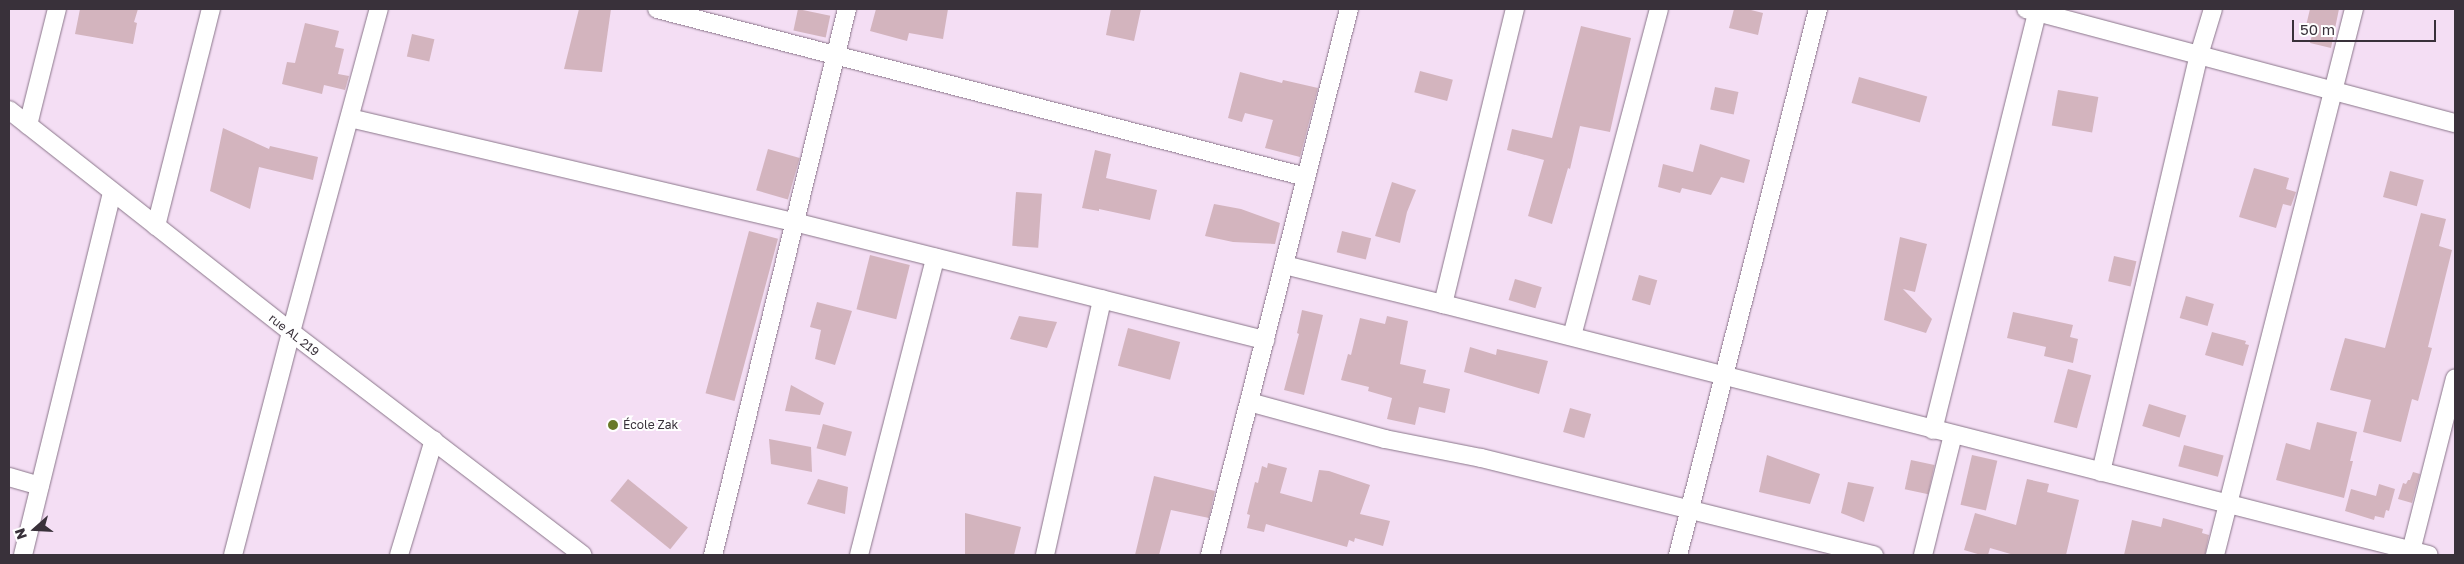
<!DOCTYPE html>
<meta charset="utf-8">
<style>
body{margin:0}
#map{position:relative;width:2464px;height:564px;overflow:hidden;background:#f4def4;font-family:"Golos Text",sans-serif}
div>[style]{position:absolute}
.building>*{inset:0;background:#d3b4be;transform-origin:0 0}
.roads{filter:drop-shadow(0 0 1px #8a768a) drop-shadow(0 0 1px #8a768a)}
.street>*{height:18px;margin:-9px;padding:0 9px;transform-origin:9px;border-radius:9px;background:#fff}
.dots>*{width:14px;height:14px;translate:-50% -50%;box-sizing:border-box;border:2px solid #fff;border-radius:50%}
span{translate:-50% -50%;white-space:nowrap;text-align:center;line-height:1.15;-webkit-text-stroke:4px #fff;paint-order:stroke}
.street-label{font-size:12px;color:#39313a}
.poi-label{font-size:12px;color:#39313a}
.left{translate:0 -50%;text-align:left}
.frame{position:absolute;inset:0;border:10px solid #39313a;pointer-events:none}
.north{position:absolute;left:10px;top:504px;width:50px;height:50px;-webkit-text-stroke:4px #fff;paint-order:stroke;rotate:251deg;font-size:14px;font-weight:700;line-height:20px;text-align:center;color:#39313a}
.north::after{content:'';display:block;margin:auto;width:18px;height:22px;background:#39313a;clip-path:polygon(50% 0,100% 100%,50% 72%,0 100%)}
.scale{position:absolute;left:2292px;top:20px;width:144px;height:22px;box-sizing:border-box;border:2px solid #39313a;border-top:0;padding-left:6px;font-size:15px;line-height:18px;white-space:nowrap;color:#39313a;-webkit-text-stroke:4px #fff;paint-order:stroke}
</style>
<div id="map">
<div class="building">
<i style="clip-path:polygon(80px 9px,138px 9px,134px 22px,137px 23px,133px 44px,75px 34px)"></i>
<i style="clip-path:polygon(579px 9px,611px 9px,602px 72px,564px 69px)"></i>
<i style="left:798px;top:9px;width:33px;height:22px;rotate:12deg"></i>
<i style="clip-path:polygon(876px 9px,948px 9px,943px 39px,909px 33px,907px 41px,870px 31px)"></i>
<i style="clip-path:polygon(1111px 9px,1141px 9px,1134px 41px,1106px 35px)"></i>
<i style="clip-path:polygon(1734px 9px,1747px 9px,1763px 13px,1758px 35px,1729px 28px)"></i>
<i style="clip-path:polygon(2310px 9px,2339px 9px,2331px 48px,2310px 43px,2312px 35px,2304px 34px)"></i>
<i style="clip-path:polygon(305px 23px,339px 31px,335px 47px,344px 49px,338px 74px,349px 76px,345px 90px,324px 85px,322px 94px,282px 84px,287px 62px,295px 63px)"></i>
<i style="clip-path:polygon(1581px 26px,1631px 38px,1610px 132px,1580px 126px,1570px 169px,1568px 168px,1552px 224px,1528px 216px,1544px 160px,1507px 150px,1512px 129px,1552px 138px)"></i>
<i style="left:412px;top:34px;width:23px;height:23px;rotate:13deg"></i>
<i style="left:1420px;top:71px;width:34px;height:22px;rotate:15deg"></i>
<i style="clip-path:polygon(1240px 72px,1282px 83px,1283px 80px,1318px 88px,1300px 157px,1265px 148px,1273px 120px,1245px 113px,1242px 122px,1228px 118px)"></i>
<i style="left:1859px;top:77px;width:71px;height:27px;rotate:16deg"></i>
<i style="left:1715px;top:87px;width:24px;height:23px;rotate:12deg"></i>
<i style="left:2058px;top:90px;width:41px;height:36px;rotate:10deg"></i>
<i style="clip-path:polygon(223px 128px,269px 149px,270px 146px,318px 157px,313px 180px,259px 167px,250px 209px,210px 191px)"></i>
<i style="clip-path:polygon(1700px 144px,1750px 160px,1744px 183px,1721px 177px,1711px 195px,1682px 188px,1680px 193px,1658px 187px,1663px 164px,1693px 172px)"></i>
<i style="left:768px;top:149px;width:33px;height:43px;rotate:16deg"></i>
<i style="clip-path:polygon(1095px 150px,1111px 154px,1106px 178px,1157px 190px,1150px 220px,1099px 209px,1099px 211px,1082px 208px)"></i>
<i style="clip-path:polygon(2254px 168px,2289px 178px,2286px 189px,2296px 192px,2291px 206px,2283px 204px,2276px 228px,2239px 217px)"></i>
<i style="left:2390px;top:171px;width:35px;height:27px;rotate:15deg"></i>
<i style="clip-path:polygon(1392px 182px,1416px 190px,1407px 212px,1400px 243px,1375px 236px)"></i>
<i style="left:1016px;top:192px;width:26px;height:54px;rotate:4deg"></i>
<i style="clip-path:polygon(1214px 204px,1241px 209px,1280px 223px,1275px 244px,1233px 242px,1205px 236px)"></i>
<i style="clip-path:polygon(2421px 213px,2446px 219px,2439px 246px,2452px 250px,2428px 347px,2432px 348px,2418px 401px,2412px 399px,2401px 442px,2363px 432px,2371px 400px,2330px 390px,2345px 338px,2385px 348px)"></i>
<i style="left:749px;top:231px;width:30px;height:168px;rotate:15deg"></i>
<i style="left:1342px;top:231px;width:30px;height:22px;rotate:14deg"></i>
<i style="clip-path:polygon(1900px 237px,1927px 244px,1915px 292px,1903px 289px,1932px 319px,1926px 333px,1884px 320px)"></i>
<i style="left:870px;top:255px;width:41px;height:56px;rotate:14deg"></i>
<i style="left:2114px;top:256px;width:23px;height:26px;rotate:13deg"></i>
<i style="left:1639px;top:275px;width:19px;height:26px;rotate:16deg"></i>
<i style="left:1515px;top:279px;width:28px;height:22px;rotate:17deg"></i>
<i style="left:2186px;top:296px;width:29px;height:23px;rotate:16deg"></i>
<i style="clip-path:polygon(817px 302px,852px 311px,835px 365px,815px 359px,821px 330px,810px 327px)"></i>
<i style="clip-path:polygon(1302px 310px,1323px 315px,1304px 395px,1284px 390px,1299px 334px,1297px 333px)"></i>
<i style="clip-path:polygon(2013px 312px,2073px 325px,2070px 337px,2078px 339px,2073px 363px,2044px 356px,2046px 347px,2007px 338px)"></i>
<i style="clip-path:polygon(1019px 316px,1057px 322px,1047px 348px,1010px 339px)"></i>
<i style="clip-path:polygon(1387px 316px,1408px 321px,1400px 364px,1426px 370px,1423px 383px,1450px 389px,1445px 413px,1419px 407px,1415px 425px,1387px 419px,1392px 398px,1368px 391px,1369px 387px,1341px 380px,1348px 354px,1351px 355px,1360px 318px,1385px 324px)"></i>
<i style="left:1128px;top:328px;width:54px;height:39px;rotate:15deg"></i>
<i style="clip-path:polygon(2212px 332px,2246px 341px,2245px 344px,2249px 345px,2243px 366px,2205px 355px)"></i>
<i style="clip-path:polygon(1470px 347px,1496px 355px,1497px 349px,1548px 361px,1539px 394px,1464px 372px)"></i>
<i style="left:2068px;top:369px;width:24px;height:55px;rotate:15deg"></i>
<i style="clip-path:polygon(791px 385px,824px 403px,820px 415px,785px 411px)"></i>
<i style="left:2149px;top:404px;width:39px;height:23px;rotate:17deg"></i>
<i style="left:1570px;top:408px;width:22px;height:25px;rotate:16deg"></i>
<i style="clip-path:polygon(2317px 422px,2357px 432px,2350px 461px,2353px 461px,2344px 498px,2276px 480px,2286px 443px,2310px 450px)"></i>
<i style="left:823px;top:424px;width:30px;height:25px;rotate:15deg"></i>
<i style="clip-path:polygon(769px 439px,811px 447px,812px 472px,771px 464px)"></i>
<i style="left:2184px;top:445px;width:41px;height:22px;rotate:15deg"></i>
<i style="clip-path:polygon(1767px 455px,1820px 474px,1810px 504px,1759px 492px)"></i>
<i style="left:1972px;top:455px;width:26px;height:51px;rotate:13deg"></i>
<i style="left:1911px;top:460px;width:24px;height:30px;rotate:12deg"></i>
<i style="clip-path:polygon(1268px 463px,1287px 468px,1280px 493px,1312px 502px,1319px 470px,1329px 471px,1370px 485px,1360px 514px,1390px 521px,1383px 546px,1355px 538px,1354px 542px,1349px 540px,1347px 547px,1266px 524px,1264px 532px,1247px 528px,1250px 515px,1247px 514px,1255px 482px,1258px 483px,1262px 466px,1267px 468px)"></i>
<i style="clip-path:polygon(2413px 472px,2420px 474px,2412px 503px,2398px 499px,2403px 483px,2406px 484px,2408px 480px,2410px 480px)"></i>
<i style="clip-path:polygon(1154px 476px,1215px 491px,1209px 518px,1171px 510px,1159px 555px,1135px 555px)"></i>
<i style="left:628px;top:479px;width:77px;height:28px;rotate:39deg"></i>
<i style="clip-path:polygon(818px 479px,848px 487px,845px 514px,807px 504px)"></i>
<i style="clip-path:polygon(2027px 479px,2049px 484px,2047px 492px,2079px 500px,2066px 555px,2014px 555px,1990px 548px,1988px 555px,1981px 555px,1964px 550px,1975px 513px,2016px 525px)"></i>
<i style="clip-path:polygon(1848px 482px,1874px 487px,1864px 522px,1841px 513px)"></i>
<i style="clip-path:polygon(2379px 484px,2395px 489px,2389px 511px,2386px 510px,2384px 518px,2375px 516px,2374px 520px,2345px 511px,2351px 489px,2376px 496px)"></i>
<i style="clip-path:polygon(965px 513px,1021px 527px,1014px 555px,965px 555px)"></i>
<i style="clip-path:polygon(2163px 518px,2203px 529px,2202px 533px,2209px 535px,2205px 555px,2124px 555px,2132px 520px,2161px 527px)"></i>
</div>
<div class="roads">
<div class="street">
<i style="left:657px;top:9px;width:670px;rotate:14.51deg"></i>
<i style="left:2026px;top:9px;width:444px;rotate:14.9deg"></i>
<i style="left:9px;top:110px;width:359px;rotate:38.2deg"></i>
<i style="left:291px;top:332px;width:367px;rotate:37.4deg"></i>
<i style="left:350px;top:118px;width:456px;rotate:13.2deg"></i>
<i style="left:794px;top:222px;width:486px;rotate:14.1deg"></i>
<i style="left:28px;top:125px;width:120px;rotate:-76deg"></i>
<i style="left:156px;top:226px;width:224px;rotate:-75.8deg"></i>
<i style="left:1284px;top:265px;width:164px;rotate:13.8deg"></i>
<i style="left:1443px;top:304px;width:1017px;rotate:14.28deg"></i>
<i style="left:1443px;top:304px;width:304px;rotate:-76.3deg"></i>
<i style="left:1572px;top:336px;width:338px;rotate:-75.1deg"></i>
<i style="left:1249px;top:402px;width:141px;rotate:15.2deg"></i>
<i style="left:1385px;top:439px;width:98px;rotate:11.2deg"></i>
<i style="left:1481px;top:458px;width:405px;rotate:13.9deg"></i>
<i style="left:1933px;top:430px;width:431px;rotate:-76deg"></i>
<i style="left:2101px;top:472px;width:428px;rotate:-76.8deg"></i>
<i style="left:2199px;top:55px;width:48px;rotate:-73.1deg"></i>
<i style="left:9px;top:477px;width:32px;rotate:16deg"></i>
<i style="left:2411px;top:551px;width:178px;rotate:-75.7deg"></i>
<i style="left:23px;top:555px;width:374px;rotate:-76.2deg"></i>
<i style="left:233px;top:555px;width:230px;rotate:-75.4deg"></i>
<i style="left:291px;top:332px;width:335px;rotate:-74.8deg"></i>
<i style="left:399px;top:555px;width:120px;rotate:-73.1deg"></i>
<i style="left:713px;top:555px;width:562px;rotate:-76.21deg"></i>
<i style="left:859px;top:555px;width:307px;rotate:-75.6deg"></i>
<i style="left:1045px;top:555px;width:262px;rotate:-77.4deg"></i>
<i style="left:1210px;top:555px;width:563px;rotate:-75.72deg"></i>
<i style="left:1678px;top:555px;width:564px;rotate:-75.62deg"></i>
<i style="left:1923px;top:555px;width:124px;rotate:-76deg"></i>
<i style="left:2215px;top:555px;width:563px;rotate:-75.72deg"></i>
</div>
</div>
<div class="dots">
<i style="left:613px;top:425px;background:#697927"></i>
</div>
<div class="street-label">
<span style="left:294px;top:335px;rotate:38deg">rue AL 219</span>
</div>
<div class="poi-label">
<span class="left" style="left:623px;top:425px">École Zak</span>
</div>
<div class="frame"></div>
<div class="north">N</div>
<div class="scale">50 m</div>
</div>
